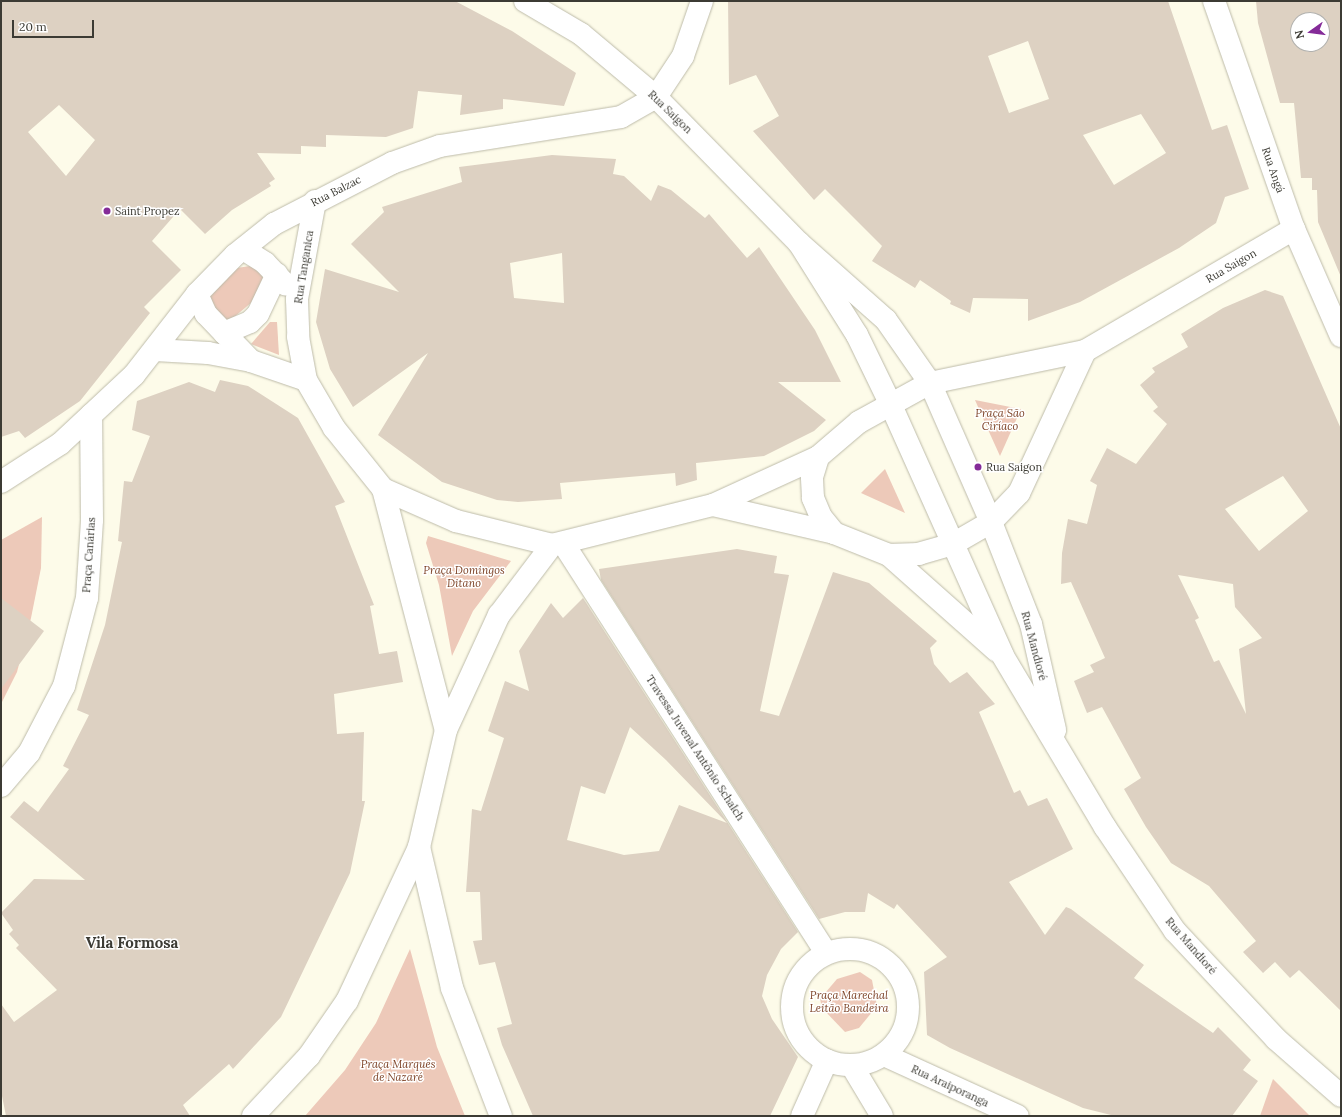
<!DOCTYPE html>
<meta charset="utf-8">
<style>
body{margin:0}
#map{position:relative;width:1342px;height:1117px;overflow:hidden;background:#fdfbe9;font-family:Lora,serif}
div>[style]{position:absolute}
.green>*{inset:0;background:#edc9b9}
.building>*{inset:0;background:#ddd1c2}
.roads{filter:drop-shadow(0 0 1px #bdbba9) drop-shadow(0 0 1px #bdbba9)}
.minor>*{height:22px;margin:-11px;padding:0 11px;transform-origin:11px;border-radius:11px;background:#fff}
.minor>.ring{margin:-11px;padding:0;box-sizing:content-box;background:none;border:22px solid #fff;border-radius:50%}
.tertiary>*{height:22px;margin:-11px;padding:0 11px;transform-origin:11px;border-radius:11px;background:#fff}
.dots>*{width:11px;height:11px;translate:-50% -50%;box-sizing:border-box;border:2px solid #fff;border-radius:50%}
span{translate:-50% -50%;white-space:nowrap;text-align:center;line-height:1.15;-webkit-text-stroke:3px #fff;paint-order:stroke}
.street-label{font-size:11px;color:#3c3b34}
.poi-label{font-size:11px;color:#3c3b34}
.left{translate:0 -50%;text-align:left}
.park-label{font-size:11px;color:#7e4428;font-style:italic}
.district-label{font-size:15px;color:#3c3b34;font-weight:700}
.frame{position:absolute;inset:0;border:2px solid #3c3b34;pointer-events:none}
.north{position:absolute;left:1290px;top:12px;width:40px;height:40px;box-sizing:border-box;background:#fff;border:1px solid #b1b1ae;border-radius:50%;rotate:256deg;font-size:11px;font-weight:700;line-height:16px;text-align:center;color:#3c3b34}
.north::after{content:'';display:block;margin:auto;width:14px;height:18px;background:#842b98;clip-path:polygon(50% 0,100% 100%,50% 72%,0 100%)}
.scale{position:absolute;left:12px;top:20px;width:82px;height:18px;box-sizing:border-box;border:2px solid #3c3b34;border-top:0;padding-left:5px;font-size:12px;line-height:14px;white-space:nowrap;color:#3c3b34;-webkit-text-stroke:3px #fff;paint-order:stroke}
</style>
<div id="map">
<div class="green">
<i style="clip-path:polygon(250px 266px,260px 271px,264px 280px,258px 297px,227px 323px,204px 303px,237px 268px)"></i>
<i style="clip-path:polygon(270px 322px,277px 322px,279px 355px,251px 344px)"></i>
<i style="clip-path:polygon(975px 400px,1021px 409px,1000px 456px,990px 434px)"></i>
<i style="clip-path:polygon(885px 469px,905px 513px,861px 493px)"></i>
<i style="clip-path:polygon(42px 517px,41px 568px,31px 618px,17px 672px,1px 704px,1px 540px)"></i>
<i style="clip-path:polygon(428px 536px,511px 561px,473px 611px,452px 656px,439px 585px,426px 543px)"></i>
<i style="clip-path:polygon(410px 949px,437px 1047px,465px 1116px,305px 1116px,345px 1070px,376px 1023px)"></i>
<i style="clip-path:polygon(860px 972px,872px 980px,877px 1006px,859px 1028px,845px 1032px,822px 1008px,820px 999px,837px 979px)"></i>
<i style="clip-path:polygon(1273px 1079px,1310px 1116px,1260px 1116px)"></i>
</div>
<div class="building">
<i style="clip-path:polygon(evenodd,1px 1px,455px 1px,512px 31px,576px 73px,564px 106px,503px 99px,503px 109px,460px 115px,462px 95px,418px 91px,413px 128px,386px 137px,326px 135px,326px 147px,301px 146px,301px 154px,257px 153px,275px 179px,269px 183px,271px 186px,232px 210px,205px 234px,180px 209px,152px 241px,181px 270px,144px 307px,150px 313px,80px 401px,25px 438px,19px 431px,1px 437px,1px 1px,59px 105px,95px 140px,66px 176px,28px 132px,59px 105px)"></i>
<i style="clip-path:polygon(evenodd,728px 1px,1168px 1px,1212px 130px,1227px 125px,1249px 189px,1225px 197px,1216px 223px,1179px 248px,1080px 302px,1028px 321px,1028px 299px,973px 298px,970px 313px,950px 304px,951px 301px,920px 280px,915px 288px,872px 261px,882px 246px,825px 189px,814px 200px,753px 131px,779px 116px,756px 75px,729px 85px,728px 1px,1028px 41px,1049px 99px,1009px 113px,988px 56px,1028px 41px,728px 1px,1141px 114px,1166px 153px,1114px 185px,1083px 135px,1141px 114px)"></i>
<i style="clip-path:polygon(evenodd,1256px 1px,1341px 1px,1341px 277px,1318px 222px,1317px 190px,1312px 190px,1312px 178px,1301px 178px,1294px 103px,1280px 103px,1258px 23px,1256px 1px,1298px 20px,1322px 20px,1322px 44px,1298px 44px,1298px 20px)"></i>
<i style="clip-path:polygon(evenodd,552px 155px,616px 159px,613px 174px,624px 176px,651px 201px,658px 185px,671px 190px,705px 218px,709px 214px,747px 258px,759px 247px,815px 330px,841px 382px,778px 382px,826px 420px,814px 431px,764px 456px,696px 463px,697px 480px,676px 486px,675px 473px,560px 483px,562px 499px,518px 502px,497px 500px,442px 482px,378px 435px,428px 353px,353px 407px,330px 369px,316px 322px,325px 269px,399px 292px,351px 244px,384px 212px,382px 207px,462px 182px,459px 167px,552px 155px,562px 253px,564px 303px,514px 298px,510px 263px,562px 253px)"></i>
<i style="clip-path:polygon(evenodd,1265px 290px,1283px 296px,1341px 429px,1341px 1011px,1299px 970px,1290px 978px,1275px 962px,1263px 973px,1243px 952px,1256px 941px,1209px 886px,1171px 863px,1146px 827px,1124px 789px,1141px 778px,1102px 707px,1087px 713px,1074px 681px,1094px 672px,1090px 665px,1105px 658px,1071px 582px,1061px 584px,1062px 553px,1068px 519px,1087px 524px,1097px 485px,1090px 481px,1107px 448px,1136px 464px,1167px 424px,1153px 411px,1158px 407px,1140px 385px,1155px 372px,1152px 368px,1188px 347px,1181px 334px,1223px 308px,1265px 290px,1283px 476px,1308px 511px,1259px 551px,1225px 509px,1283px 476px,1265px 290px,1178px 575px,1233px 584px,1235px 607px,1262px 638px,1239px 649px,1246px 714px,1219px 660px,1214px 662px,1195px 620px,1199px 618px,1178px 575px)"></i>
<i style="clip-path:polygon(220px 380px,248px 386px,298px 418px,345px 502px,335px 506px,374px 605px,370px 606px,379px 654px,397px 651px,403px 682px,334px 694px,337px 734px,364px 732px,362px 801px,365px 801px,350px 873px,281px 1017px,233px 1069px,229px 1064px,183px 1105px,190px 1116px,6px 1116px,1px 1091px,1px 1004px,14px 1022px,57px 990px,16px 948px,19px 945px,9px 934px,13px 930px,1px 913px,34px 879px,85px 880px,10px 817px,24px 801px,38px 812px,69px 769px,63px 766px,89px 715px,77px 710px,105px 625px,122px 542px,118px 541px,124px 481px,132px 482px,150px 436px,132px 430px,137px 401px,189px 382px,215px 392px)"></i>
<i style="clip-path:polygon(737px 549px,777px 556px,774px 573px,789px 575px,760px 711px,779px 716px,833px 572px,869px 583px,937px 641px,930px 648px,934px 664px,950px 683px,967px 672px,995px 704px,979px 712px,1014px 793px,1020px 790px,1028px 806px,1047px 798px,1073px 849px,1009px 882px,1045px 935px,1066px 907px,1071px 909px,1144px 965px,1134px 978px,1213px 1033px,1218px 1027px,1251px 1060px,1243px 1070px,1258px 1081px,1232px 1116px,1115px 1116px,1083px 1108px,950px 1048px,927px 1035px,924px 972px,947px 957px,897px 904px,894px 909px,868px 893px,865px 912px,845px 912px,819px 919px,601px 580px,599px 569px)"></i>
<i style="clip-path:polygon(1px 598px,44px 631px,1px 689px)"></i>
<i style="clip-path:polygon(evenodd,583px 598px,798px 932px,781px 949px,767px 975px,762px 996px,772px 1019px,798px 1057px,770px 1116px,533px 1116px,502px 1045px,497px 1028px,512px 1024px,495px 962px,479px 965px,473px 941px,482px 940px,480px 892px,466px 892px,472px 809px,481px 811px,504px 738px,488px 731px,505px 681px,529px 691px,519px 651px,551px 603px,563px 618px,583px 598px,630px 727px,666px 760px,727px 823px,679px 805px,659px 851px,624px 855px,567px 840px,581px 786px,605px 794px,630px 727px)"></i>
</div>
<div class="roads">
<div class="minor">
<i style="left:1214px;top:1px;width:242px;rotate:70.7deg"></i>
<i style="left:1294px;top:229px;width:117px;rotate:66.3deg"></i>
<i style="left:315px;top:201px;width:100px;rotate:100.4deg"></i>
<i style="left:297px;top:299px;width:38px;rotate:88deg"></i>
<i style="left:298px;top:337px;width:44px;rotate:79.5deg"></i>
<i style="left:306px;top:380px;width:56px;rotate:59.7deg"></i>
<i style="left:334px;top:428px;width:78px;rotate:51.2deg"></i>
<i style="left:383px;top:489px;width:249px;rotate:75.4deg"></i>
<i style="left:243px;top:249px;width:26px;rotate:32deg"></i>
<i style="left:265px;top:263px;width:30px;rotate:46deg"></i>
<i style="left:197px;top:294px;width:22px;rotate:66deg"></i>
<i style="left:206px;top:314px;width:65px;rotate:46.2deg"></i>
<i style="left:224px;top:333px;width:28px;rotate:-23deg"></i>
<i style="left:250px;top:322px;width:11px;rotate:-45deg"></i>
<i style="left:258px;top:314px;width:44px;rotate:-64.6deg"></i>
<i style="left:155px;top:350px;width:53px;rotate:3.2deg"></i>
<i style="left:208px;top:353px;width:44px;rotate:10.5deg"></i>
<i style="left:251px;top:361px;width:58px;rotate:19.1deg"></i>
<i style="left:1085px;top:351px;width:157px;rotate:114.9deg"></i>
<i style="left:1019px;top:493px;width:40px;rotate:134deg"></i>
<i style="left:991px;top:522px;width:44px;rotate:149.9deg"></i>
<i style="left:953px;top:544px;width:35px;rotate:164deg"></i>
<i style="left:919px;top:554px;width:30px;rotate:178deg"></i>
<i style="left:889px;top:555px;width:59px;rotate:-158.2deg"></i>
<i style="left:834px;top:533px;width:21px;rotate:-129deg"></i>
<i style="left:821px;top:517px;width:21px;rotate:-113deg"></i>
<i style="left:813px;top:498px;width:21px;rotate:-93deg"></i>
<i style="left:812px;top:477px;width:21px;rotate:-73deg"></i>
<i style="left:818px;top:457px;width:54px;rotate:-40.5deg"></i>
<i style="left:859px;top:422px;width:81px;rotate:-28.8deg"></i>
<i style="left:930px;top:383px;width:158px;rotate:-11.7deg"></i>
<i style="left:1085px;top:351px;width:242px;rotate:-30.3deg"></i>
<i style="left:1px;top:482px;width:70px;rotate:-32.8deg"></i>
<i style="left:60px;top:444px;width:101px;rotate:-43deg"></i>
<i style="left:134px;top:375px;width:103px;rotate:-52.1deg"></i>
<i style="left:197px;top:294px;width:54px;rotate:-45.7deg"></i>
<i style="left:235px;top:255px;width:50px;rotate:-38.5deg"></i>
<i style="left:274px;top:224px;width:133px;rotate:-27.3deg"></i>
<i style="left:392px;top:163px;width:51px;rotate:-19.5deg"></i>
<i style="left:440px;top:146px;width:183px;rotate:-9.1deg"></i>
<i style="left:621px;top:117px;width:40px;rotate:-29.7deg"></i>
<i style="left:656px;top:97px;width:49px;rotate:-56.6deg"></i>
<i style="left:683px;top:56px;width:58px;rotate:-70.9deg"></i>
<i style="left:383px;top:489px;width:80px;rotate:23.7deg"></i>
<i style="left:456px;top:521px;width:99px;rotate:14deg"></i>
<i style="left:552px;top:545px;width:166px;rotate:-14deg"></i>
<i style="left:713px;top:505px;width:115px;rotate:-24.6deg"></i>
<i style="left:713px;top:505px;width:124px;rotate:13deg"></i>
<i style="left:563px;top:543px;width:487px;rotate:57.3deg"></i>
<i style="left:1px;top:786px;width:43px;rotate:-49.7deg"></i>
<i style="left:29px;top:753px;width:76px;rotate:-62.4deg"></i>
<i style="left:64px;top:686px;width:91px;rotate:-75.4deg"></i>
<i style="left:87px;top:598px;width:78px;rotate:-86.3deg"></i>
<i style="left:92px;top:520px;width:105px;rotate:-90.5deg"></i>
<i style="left:419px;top:847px;width:145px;rotate:76.8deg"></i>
<i style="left:452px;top:988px;width:137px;rotate:69.1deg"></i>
<i class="ring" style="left:792px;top:949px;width:94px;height:94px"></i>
<i style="left:884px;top:1055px;width:147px;rotate:24.5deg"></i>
<i style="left:852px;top:1066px;width:58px;rotate:59deg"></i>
<i style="left:253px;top:1116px;width:82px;rotate:-47deg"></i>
<i style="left:309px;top:1056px;width:67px;rotate:-55.4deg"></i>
<i style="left:347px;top:1001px;width:170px;rotate:-64.9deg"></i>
<i style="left:419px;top:847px;width:120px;rotate:-77deg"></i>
<i style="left:446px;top:730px;width:127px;rotate:-65.3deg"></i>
<i style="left:499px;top:615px;width:88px;rotate:-52.9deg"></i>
<i style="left:802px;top:1116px;width:61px;rotate:-65.9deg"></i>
</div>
<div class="tertiary">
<i style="left:525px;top:1px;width:65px;rotate:30.5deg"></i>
<i style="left:581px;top:34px;width:98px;rotate:40deg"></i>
<i style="left:656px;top:97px;width:204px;rotate:45.6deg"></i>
<i style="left:799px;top:243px;width:116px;rotate:41.5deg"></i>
<i style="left:886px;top:320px;width:77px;rotate:55.1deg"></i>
<i style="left:930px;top:383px;width:152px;rotate:66.3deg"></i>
<i style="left:991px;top:522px;width:110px;rotate:68.6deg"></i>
<i style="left:1031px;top:624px;width:109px;rotate:77.2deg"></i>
<i style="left:799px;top:243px;width:109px;rotate:57.8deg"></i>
<i style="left:857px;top:335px;width:76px;rotate:64.1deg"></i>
<i style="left:890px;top:403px;width:277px;rotate:65.9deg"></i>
<i style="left:1003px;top:656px;width:199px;rotate:59.2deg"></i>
<i style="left:1105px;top:827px;width:125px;rotate:56.1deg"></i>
<i style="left:1175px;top:931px;width:148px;rotate:46.9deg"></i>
<i style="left:1276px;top:1039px;width:86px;rotate:41.2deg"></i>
<i style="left:889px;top:555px;width:144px;rotate:41.6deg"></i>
</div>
</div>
<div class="dots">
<i style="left:107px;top:211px;background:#842b98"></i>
<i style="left:978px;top:467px;background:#842b98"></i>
</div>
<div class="street-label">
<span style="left:670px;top:112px;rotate:44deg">Rua Saigon</span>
<span style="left:1273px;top:170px;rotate:71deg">Rua Angá</span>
<span style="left:336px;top:191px;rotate:-27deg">Rua Balzac</span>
<span style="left:1231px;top:266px;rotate:-30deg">Rua Saigon</span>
<span style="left:304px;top:267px;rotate:-81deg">Rua Tanganica</span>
<span style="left:89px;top:555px;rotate:-86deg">Praça Canárias</span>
<span style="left:1034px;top:646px;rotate:75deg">Rua Mandioré</span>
<span style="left:695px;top:748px;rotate:57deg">Travessa Juvenal Antônio Schalch</span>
<span style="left:1191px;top:946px;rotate:49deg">Rua Mandioré</span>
<span style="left:950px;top:1086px;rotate:25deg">Rua Araiporanga</span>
</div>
<div class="poi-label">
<span class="left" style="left:115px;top:211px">Saint Propez</span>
<span class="left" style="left:986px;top:467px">Rua Saigon</span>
</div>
<div class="park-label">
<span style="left:1000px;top:420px">Praça São<br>Ciríaco</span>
<span style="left:464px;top:577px">Praça Domingos<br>Ditano</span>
<span style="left:849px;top:1002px">Praça Marechal<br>Leitão Bandeira</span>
<span style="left:398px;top:1071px">Praça Marquês<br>de Nazaré</span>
</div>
<div class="district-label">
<span style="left:132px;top:943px">Vila Formosa</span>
</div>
<div class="frame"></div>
<div class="north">N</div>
<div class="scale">20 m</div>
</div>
